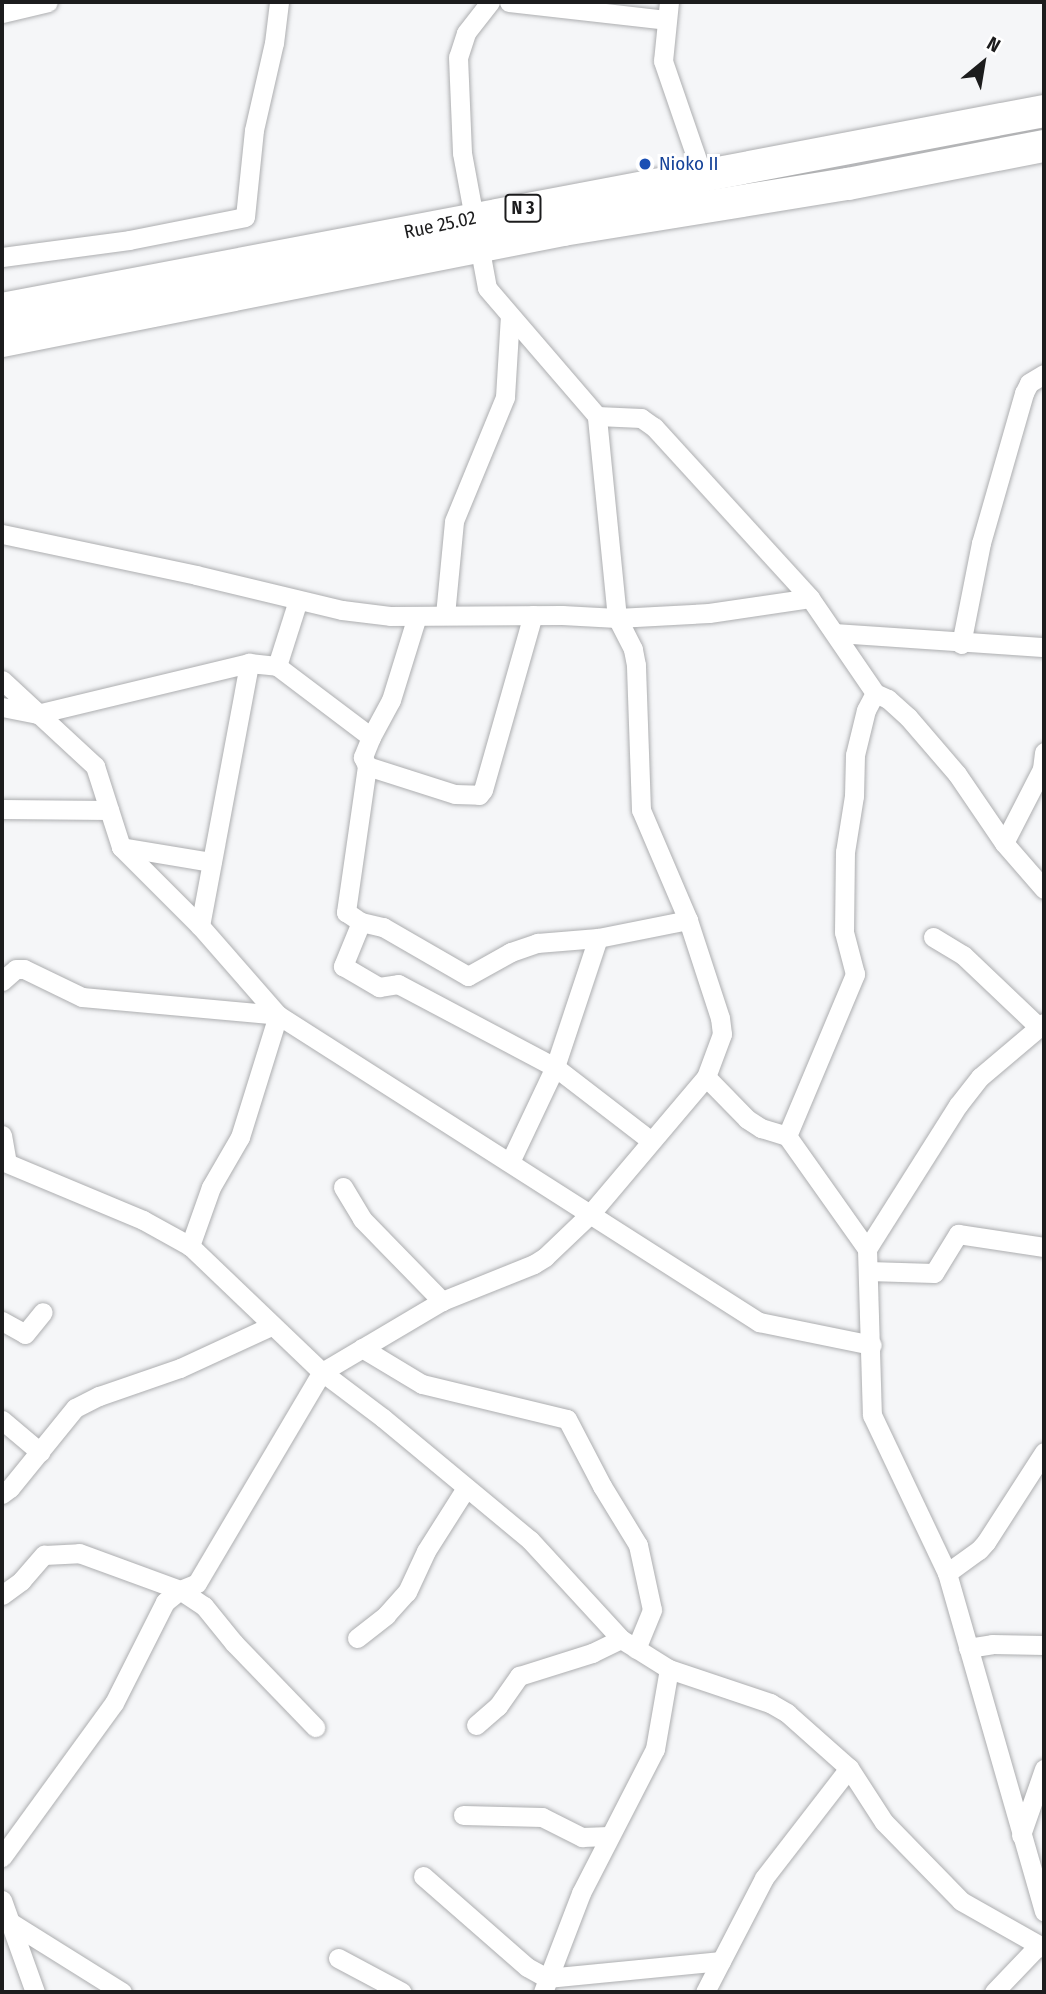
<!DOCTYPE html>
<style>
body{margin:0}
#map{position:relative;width:1046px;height:1994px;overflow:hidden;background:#f5f6f8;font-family:"Fira Sans Condensed",sans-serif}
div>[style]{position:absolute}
.roads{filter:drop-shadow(0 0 2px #adaeb0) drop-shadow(0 0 2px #adaeb0)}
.street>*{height:19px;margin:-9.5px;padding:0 9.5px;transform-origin:9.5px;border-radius:9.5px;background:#fff}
.primary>*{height:32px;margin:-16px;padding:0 16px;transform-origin:16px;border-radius:16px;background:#fff}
.dots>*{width:19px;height:19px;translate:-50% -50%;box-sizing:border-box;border:4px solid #fff;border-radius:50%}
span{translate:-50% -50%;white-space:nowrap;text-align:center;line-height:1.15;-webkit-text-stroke:6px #fff;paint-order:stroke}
.shield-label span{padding:2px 5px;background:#fff;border:2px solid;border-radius:5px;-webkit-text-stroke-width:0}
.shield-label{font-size:18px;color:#1c1c1d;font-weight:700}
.transit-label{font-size:19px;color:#164399}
.left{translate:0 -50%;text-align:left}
.street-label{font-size:19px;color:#1c1c1d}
.frame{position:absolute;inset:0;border:4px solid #1c1c1d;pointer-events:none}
.north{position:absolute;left:948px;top:28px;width:70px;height:70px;-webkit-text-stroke:5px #fff;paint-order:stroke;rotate:30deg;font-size:19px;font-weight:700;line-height:28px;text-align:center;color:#1c1c1d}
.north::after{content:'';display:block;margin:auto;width:24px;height:32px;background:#1c1c1d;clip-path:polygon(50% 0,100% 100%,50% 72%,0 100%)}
</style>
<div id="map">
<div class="roads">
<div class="street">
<i style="left:490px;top:2px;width:39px;rotate:128deg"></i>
<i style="left:466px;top:33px;width:25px;rotate:108deg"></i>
<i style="left:458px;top:57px;width:96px;rotate:87.6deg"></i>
<i style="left:462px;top:153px;width:137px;rotate:79.5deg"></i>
<i style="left:487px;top:288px;width:169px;rotate:49.3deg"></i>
<i style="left:597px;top:416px;width:44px;rotate:2.6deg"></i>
<i style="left:641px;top:418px;width:16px;rotate:35deg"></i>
<i style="left:654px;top:427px;width:231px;rotate:47.6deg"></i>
<i style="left:810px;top:598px;width:115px;rotate:55.6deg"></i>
<i style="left:875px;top:693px;width:14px;rotate:25deg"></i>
<i style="left:888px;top:699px;width:27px;rotate:42deg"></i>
<i style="left:908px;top:717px;width:75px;rotate:49.3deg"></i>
<i style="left:957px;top:774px;width:83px;rotate:55.7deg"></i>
<i style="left:1004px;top:843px;width:61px;rotate:49deg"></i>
<i style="left:509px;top:2px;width:158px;rotate:6.5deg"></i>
<i style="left:669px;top:2px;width:59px;rotate:95.8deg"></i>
<i style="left:663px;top:61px;width:120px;rotate:71deg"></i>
<i style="left:2px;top:13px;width:47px;rotate:-13.4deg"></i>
<i style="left:2px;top:257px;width:128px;rotate:-7.6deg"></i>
<i style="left:129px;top:240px;width:118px;rotate:-11.2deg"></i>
<i style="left:245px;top:217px;width:87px;rotate:-84.1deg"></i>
<i style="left:254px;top:130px;width:89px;rotate:-77.1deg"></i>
<i style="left:274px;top:43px;width:41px;rotate:-83deg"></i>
<i style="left:2px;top:534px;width:198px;rotate:11.9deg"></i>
<i style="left:196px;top:575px;width:150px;rotate:13.5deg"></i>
<i style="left:342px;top:610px;width:48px;rotate:7.1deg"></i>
<i style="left:390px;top:616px;width:172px;rotate:-0.3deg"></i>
<i style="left:562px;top:615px;width:55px;rotate:3.1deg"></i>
<i style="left:617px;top:618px;width:92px;rotate:-3.1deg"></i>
<i style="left:709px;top:613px;width:102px;rotate:-8.4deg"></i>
<i style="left:445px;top:615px;width:94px;rotate:-84.5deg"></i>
<i style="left:454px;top:521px;width:134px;rotate:-67.6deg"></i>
<i style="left:505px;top:397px;width:81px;rotate:-86.5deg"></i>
<i style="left:836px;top:633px;width:208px;rotate:3.9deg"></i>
<i style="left:961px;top:644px;width:103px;rotate:-78.8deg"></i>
<i style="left:981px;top:543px;width:156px;rotate:-74deg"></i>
<i style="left:1024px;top:393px;width:11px;rotate:-63deg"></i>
<i style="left:1029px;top:383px;width:17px;rotate:-31deg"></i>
<i style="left:277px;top:666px;width:69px;rotate:-72.3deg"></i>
<i style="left:2px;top:680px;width:127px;rotate:42.8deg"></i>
<i style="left:95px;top:766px;width:85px;rotate:72.2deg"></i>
<i style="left:121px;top:847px;width:112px;rotate:45deg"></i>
<i style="left:200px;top:926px;width:118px;rotate:48.8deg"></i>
<i style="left:278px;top:1015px;width:571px;rotate:32.55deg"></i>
<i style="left:759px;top:1322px;width:115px;rotate:11.5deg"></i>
<i style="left:2px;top:707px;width:36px;rotate:11deg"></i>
<i style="left:37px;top:714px;width:218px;rotate:-13.5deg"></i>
<i style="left:249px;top:663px;width:28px;rotate:6deg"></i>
<i style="left:277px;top:666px;width:118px;rotate:37.1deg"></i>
<i style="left:371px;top:737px;width:22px;rotate:112deg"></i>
<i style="left:363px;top:757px;width:10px;rotate:66deg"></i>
<i style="left:367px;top:766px;width:148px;rotate:98.2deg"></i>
<i style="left:346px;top:912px;width:18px;rotate:34deg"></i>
<i style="left:361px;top:922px;width:23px;rotate:13deg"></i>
<i style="left:383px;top:927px;width:98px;rotate:30deg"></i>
<i style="left:468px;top:976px;width:49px;rotate:-29.2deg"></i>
<i style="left:511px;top:952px;width:28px;rotate:-19deg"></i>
<i style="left:537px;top:943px;width:61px;rotate:-4.7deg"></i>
<i style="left:598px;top:938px;width:92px;rotate:-11.3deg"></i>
<i style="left:371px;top:737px;width:42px;rotate:-61.6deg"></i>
<i style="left:391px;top:700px;width:88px;rotate:-72.8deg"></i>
<i style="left:367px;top:766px;width:92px;rotate:17.7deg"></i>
<i style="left:455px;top:794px;width:24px;rotate:2deg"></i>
<i style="left:479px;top:795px;width:6px;rotate:-51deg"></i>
<i style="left:483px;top:790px;width:182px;rotate:-74.1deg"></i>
<i style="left:2px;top:809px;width:107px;rotate:0.5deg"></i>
<i style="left:1004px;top:843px;width:83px;rotate:-62.8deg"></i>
<i style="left:1042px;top:769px;width:17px;rotate:-83deg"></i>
<i style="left:121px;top:847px;width:92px;rotate:9.4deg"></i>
<i style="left:361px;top:922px;width:48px;rotate:112.2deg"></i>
<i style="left:343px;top:966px;width:42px;rotate:30.3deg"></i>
<i style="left:379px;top:987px;width:19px;rotate:-9deg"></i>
<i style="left:398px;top:984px;width:178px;rotate:27.9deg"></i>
<i style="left:555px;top:1067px;width:121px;rotate:37.6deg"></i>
<i style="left:200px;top:926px;width:268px;rotate:-79.4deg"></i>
<i style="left:933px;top:937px;width:35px;rotate:31deg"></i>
<i style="left:963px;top:955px;width:105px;rotate:43.5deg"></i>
<i style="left:2px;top:981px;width:18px;rotate:-41deg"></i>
<i style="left:16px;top:969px;width:8px"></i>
<i style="left:24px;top:969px;width:64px;rotate:25.8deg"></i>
<i style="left:82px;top:997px;width:197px;rotate:5.2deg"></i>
<i style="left:278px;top:1015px;width:128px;rotate:107.3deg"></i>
<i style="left:240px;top:1137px;width:58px;rotate:120.1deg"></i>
<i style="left:211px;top:1187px;width:63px;rotate:109.6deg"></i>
<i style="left:1044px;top:1023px;width:84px;rotate:139.8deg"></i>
<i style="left:980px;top:1077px;width:36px;rotate:128deg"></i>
<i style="left:958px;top:1105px;width:170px;rotate:122.3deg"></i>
<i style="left:867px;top:1249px;width:166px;rotate:88.3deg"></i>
<i style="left:872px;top:1415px;width:175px;rotate:64.6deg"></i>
<i style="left:947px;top:1573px;width:352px;rotate:74deg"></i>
<i style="left:706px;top:1077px;width:59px;rotate:45.7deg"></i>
<i style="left:747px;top:1119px;width:17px;rotate:33deg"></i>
<i style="left:761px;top:1128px;width:27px;rotate:17deg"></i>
<i style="left:787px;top:1136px;width:138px;rotate:54.7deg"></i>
<i style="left:2px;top:1135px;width:28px;rotate:80deg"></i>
<i style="left:787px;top:1136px;width:176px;rotate:-67.2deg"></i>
<i style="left:855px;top:974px;width:43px;rotate:-104.7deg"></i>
<i style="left:844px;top:932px;width:80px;rotate:-89.3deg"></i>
<i style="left:845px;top:852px;width:57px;rotate:-80.9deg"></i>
<i style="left:854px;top:796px;width:41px;rotate:-88.6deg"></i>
<i style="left:855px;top:755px;width:46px;rotate:-76.3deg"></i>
<i style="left:866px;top:710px;width:19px;rotate:-62deg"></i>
<i style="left:2px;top:1161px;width:153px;rotate:22.7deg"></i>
<i style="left:143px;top:1220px;width:54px;rotate:29deg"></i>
<i style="left:190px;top:1246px;width:182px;rotate:43.7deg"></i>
<i style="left:322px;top:1372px;width:76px;rotate:37deg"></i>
<i style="left:383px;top:1418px;width:191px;rotate:39.7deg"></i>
<i style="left:530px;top:1540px;width:134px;rotate:47.4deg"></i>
<i style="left:621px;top:1639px;width:57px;rotate:32deg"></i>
<i style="left:669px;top:1669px;width:107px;rotate:18.6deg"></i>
<i style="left:770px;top:1703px;width:20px;rotate:30deg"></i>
<i style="left:787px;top:1713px;width:83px;rotate:41.6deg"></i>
<i style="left:849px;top:1768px;width:64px;rotate:57.1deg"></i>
<i style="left:884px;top:1822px;width:110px;rotate:45.7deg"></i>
<i style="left:961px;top:1901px;width:95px;rotate:29.5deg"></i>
<i style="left:510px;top:1162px;width:105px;rotate:-64.7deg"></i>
<i style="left:555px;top:1067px;width:136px;rotate:-71.6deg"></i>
<i style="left:343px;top:1187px;width:37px;rotate:59deg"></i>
<i style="left:362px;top:1219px;width:115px;rotate:45.7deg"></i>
<i style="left:868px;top:1271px;width:66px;rotate:1.7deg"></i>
<i style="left:934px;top:1273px;width:46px;rotate:-58.4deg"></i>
<i style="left:958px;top:1234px;width:87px;rotate:8.6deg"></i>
<i style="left:2px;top:1321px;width:26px;rotate:29deg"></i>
<i style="left:25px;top:1334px;width:28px;rotate:-51deg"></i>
<i style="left:362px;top:1348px;width:70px;rotate:31deg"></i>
<i style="left:422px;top:1384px;width:149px;rotate:13.6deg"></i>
<i style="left:567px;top:1419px;width:76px;rotate:62.4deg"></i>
<i style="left:602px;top:1486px;width:69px;rotate:58.6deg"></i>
<i style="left:638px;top:1545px;width:66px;rotate:77.8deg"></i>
<i style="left:652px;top:1610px;width:42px;rotate:112.3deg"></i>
<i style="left:2px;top:1420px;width:50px;rotate:40.1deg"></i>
<i style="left:2px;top:1494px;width:10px;rotate:-37deg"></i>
<i style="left:10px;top:1488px;width:103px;rotate:-50.9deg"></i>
<i style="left:75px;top:1408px;width:27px;rotate:-27deg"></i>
<i style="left:99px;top:1396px;width:86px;rotate:-19.1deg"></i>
<i style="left:180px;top:1368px;width:100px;rotate:-24.8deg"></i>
<i style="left:947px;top:1573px;width:39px;rotate:-36deg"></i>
<i style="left:979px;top:1550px;width:11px;rotate:-49deg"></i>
<i style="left:986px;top:1542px;width:107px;rotate:-57.2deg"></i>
<i style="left:2px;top:1595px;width:24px;rotate:-36deg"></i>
<i style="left:21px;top:1581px;width:35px;rotate:-49deg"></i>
<i style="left:44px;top:1555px;width:35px;rotate:-3deg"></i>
<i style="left:79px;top:1553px;width:108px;rotate:20.1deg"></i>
<i style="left:180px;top:1590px;width:29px;rotate:34deg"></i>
<i style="left:204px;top:1606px;width:48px;rotate:51deg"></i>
<i style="left:234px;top:1643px;width:117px;rotate:46deg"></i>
<i style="left:357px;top:1638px;width:37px;rotate:-38deg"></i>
<i style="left:386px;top:1615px;width:31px;rotate:-48deg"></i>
<i style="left:407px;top:1592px;width:45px;rotate:-65.1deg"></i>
<i style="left:426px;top:1551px;width:75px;rotate:-57.6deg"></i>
<i style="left:968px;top:1648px;width:24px;rotate:-9deg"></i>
<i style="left:992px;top:1644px;width:52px;rotate:1.1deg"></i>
<i style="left:476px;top:1725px;width:29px;rotate:-41deg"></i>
<i style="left:498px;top:1706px;width:37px;rotate:-55deg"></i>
<i style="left:519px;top:1676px;width:77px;rotate:-17.5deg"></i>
<i style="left:592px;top:1653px;width:32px;rotate:-26deg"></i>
<i style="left:463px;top:1815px;width:79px;rotate:1.5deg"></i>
<i style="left:542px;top:1817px;width:45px;rotate:26.6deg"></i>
<i style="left:582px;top:1837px;width:27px;rotate:-2deg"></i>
<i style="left:1021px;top:1835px;width:70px;rotate:-70.8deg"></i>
<i style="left:2px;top:1857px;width:190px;rotate:-54deg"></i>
<i style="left:114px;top:1703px;width:113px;rotate:-63.2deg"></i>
<i style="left:165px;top:1602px;width:19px;rotate:-39deg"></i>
<i style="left:180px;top:1590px;width:18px;rotate:-22deg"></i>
<i style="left:197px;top:1583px;width:245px;rotate:-59.4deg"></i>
<i style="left:322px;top:1372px;width:139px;rotate:-30.6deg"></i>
<i style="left:442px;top:1301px;width:99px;rotate:-21.9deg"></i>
<i style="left:534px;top:1264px;width:13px;rotate:-32deg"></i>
<i style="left:545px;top:1257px;width:64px;rotate:-43.7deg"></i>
<i style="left:591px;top:1213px;width:178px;rotate:-49.8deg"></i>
<i style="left:706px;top:1077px;width:46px;rotate:-69.6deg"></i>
<i style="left:722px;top:1034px;width:16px;rotate:-97deg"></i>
<i style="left:720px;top:1018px;width:103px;rotate:-108.1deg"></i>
<i style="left:688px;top:920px;width:120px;rotate:-113.1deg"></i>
<i style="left:641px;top:810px;width:145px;rotate:-92deg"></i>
<i style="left:636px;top:665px;width:16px;rotate:-101deg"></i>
<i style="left:633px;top:649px;width:35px;rotate:-117deg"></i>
<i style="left:617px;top:618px;width:203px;rotate:-95.7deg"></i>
<i style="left:423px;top:1876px;width:138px;rotate:41.2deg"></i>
<i style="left:527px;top:1967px;width:23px;rotate:29deg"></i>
<i style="left:547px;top:1978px;width:175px;rotate:-5.6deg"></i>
<i style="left:2px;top:1900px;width:98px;rotate:70.3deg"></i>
<i style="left:10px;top:1922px;width:132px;rotate:32deg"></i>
<i style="left:338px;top:1958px;width:72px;rotate:28deg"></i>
<i style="left:543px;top:1992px;width:106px;rotate:-69deg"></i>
<i style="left:581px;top:1893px;width:162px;rotate:-62.8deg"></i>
<i style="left:655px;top:1749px;width:81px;rotate:-80.1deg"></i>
<i style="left:705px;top:1992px;width:128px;rotate:-62.6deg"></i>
<i style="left:764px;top:1878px;width:139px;rotate:-52.3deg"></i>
<i style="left:994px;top:1992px;width:64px;rotate:-46.3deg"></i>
</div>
<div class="primary">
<i style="left:2px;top:309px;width:1061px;rotate:-10.76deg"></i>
<i style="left:2px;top:341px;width:572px;rotate:-11.19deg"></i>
<i style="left:563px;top:230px;width:289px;rotate:-9.2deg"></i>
<i style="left:848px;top:184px;width:200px;rotate:-11deg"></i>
</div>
</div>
<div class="dots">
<i style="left:645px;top:164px;background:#1a4fb4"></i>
</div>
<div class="shield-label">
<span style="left:523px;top:208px">N 3</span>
</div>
<div class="transit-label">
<span class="left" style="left:659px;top:164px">Nioko II</span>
</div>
<div class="street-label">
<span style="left:440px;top:225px;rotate:-12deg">Rue 25.02</span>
</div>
<div class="frame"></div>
<div class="north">N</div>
</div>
